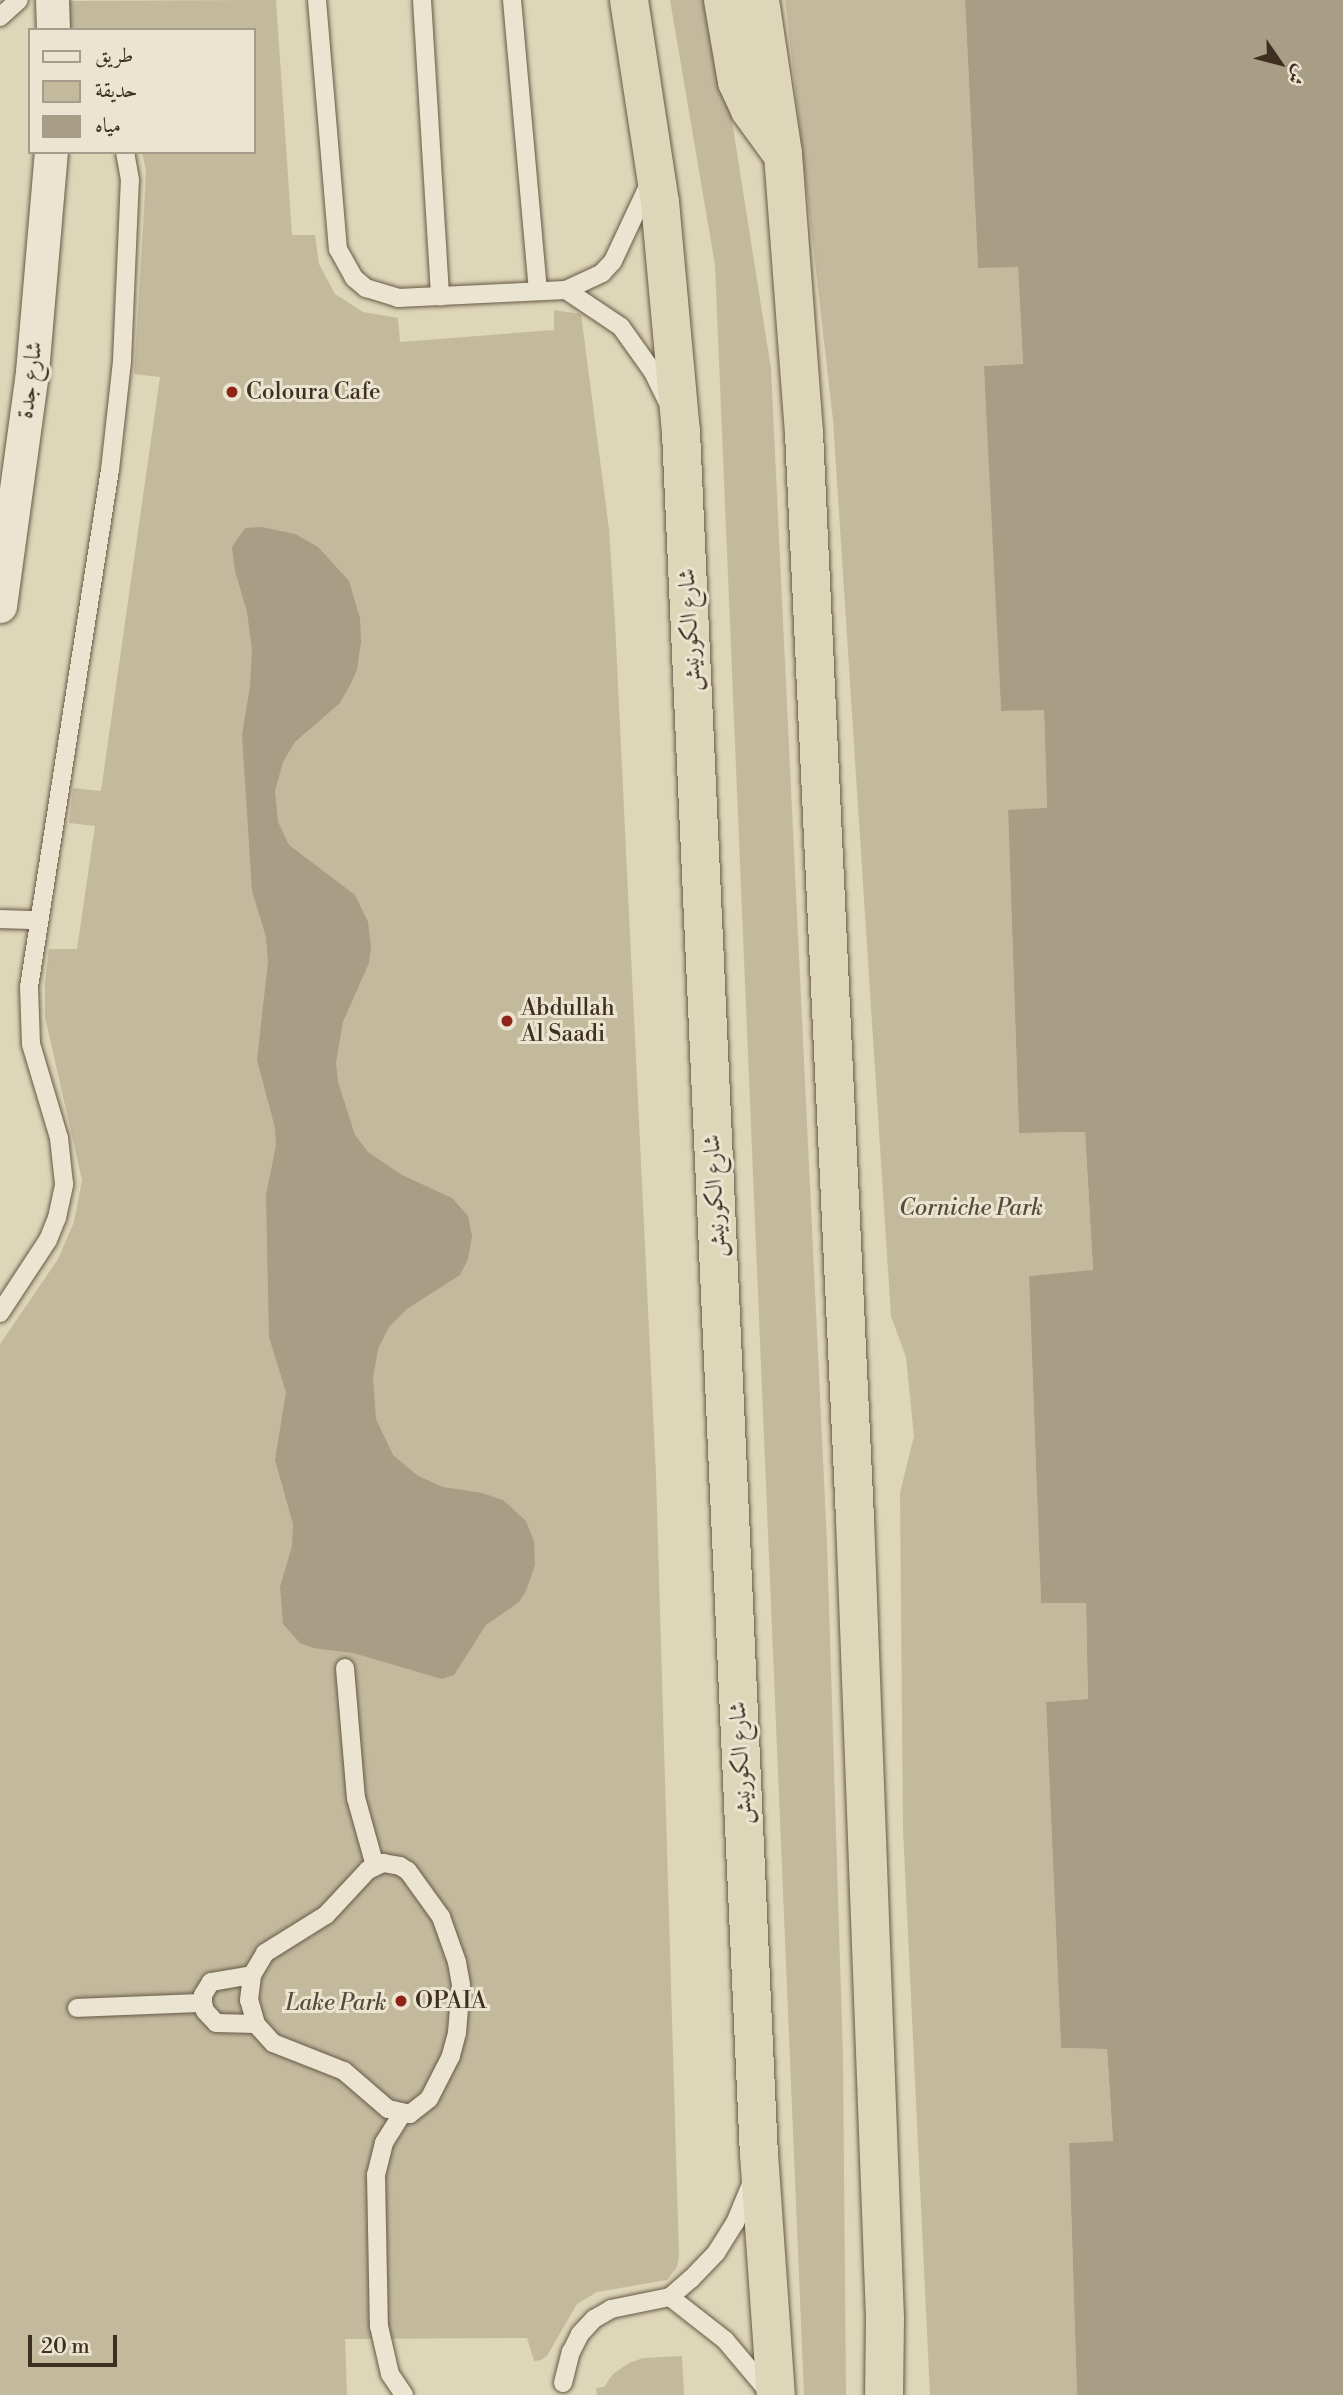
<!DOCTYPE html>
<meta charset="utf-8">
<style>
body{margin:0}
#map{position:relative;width:1343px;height:2395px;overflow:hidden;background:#ded6b8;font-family:"Libre Bodoni",Amiri,serif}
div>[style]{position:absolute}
.green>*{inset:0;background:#c3ba9e}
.water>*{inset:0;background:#a89d85}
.roads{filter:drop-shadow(0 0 2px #675947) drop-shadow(0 0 2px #675947)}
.lane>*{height:18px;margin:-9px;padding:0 9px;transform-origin:9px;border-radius:9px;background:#eae4d1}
.street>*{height:33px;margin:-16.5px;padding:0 16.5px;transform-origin:16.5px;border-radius:16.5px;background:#eae4d1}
.highway>*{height:38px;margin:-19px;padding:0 19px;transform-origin:19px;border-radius:19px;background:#ded6b8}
.dots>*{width:19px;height:19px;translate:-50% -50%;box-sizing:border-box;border:4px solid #eae4d1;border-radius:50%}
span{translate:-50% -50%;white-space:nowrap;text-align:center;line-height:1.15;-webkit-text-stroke:6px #eae4d1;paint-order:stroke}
.street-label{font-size:23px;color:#3f2f21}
.poi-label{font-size:23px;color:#3f2f21}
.left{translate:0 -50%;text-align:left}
.park-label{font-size:23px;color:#594b3a;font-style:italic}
.legend{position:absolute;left:28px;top:28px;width:228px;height:126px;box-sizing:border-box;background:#eae4d1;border:2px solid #a69c8b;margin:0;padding:9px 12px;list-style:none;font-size:21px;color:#3f2f21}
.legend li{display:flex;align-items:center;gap:14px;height:35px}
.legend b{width:35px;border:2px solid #a69c8b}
.north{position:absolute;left:1245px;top:28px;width:70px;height:70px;-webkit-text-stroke:5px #eae4d1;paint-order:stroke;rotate:125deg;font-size:19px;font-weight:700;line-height:28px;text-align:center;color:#3f2f21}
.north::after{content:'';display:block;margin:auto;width:24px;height:32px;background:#3f2f21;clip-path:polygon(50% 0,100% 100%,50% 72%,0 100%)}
.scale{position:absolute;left:28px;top:2335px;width:89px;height:32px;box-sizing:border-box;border:4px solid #3f2f21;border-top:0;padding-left:9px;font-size:21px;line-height:24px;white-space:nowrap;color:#3f2f21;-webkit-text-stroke:5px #eae4d1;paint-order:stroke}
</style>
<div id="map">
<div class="green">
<i style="clip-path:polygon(276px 0,292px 235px,315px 235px,319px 264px,335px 294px,363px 312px,398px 318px,400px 342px,554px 330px,554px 310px,581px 314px,609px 529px,615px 622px,656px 1475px,679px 2256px,677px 2267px,667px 2280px,597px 2292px,577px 2304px,547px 2356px,541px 2360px,534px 2361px,527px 2338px,345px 2339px,347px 2395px,0 2395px,0 1344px,58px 1259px,74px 1222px,82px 1180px,45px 1017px,45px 981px,49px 949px,77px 949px,95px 826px,69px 823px,73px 788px,101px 791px,160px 377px,134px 374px,144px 211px,146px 171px,142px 152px,254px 152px,254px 30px,67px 30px,66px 1px)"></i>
<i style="clip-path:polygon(670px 0,713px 0,771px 369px,827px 1543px,843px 2057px,846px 2395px,804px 2395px,715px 265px)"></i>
<i style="clip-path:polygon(785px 0,965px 0,978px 268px,1018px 266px,1023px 364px,985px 366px,1001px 711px,1044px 709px,1047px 809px,1008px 811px,1019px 1133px,1085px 1132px,1093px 1271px,1029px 1276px,1041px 1603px,1086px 1603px,1088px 1699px,1046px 1702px,1061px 2048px,1107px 2049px,1113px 2142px,1069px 2143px,1077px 2395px,930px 2395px,903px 1829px,900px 1493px,914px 1436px,906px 1357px,891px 1316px,833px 420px)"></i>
<i style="clip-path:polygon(682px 2356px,684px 2395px,597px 2395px,596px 2388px,604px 2387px,613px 2374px,629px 2363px,643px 2358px)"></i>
</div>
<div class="water">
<i style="clip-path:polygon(965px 0,1343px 0,1343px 2395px,1077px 2395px,1069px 2143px,1113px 2141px,1107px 2049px,1061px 2048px,1046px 1702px,1088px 1699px,1086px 1603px,1041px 1603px,1029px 1276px,1093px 1270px,1085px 1132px,1019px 1133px,1008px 810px,1047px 808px,1044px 710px,1001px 711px,984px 366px,1023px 364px,1018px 267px,978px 268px)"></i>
<i style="clip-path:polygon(262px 527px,295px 534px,318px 547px,349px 581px,360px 618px,361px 642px,357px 670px,349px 687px,340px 703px,295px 742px,283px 762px,275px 791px,278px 822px,289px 845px,355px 895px,368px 922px,371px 947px,369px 963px,343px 1022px,336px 1062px,338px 1082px,355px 1135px,368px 1152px,402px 1175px,452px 1198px,468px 1216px,472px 1236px,468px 1259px,460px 1275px,407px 1309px,389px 1327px,378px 1349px,373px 1378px,376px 1419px,393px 1455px,418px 1476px,443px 1487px,482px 1493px,503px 1500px,526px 1521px,534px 1541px,535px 1565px,526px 1591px,519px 1602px,486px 1625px,454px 1675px,442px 1679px,353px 1653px,313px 1648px,300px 1643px,283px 1624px,280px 1587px,292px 1546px,293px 1524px,275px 1460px,286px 1392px,269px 1337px,266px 1195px,276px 1145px,275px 1128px,257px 1060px,268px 962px,266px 937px,252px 891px,242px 735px,250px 686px,252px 649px,247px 612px,235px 571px,232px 547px,245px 528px)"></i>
</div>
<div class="roads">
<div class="lane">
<i style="left:317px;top:0;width:250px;rotate:85.2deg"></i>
<i style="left:338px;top:249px;width:33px;rotate:61deg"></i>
<i style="left:354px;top:278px;width:16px;rotate:40deg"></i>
<i style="left:366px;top:288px;width:34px;rotate:17deg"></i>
<i style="left:398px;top:298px;width:168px;rotate:-2.7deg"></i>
<i style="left:566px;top:290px;width:40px;rotate:-25deg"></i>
<i style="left:602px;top:273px;width:16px;rotate:-47deg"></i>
<i style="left:613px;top:261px;width:87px;rotate:-64.9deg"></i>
<i style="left:422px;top:0;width:297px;rotate:86.5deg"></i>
<i style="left:512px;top:0;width:292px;rotate:84.9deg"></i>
<i style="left:0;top:17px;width:25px;rotate:-42deg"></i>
<i style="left:566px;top:290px;width:66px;rotate:33.9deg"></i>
<i style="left:621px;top:327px;width:55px;rotate:54.6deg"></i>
<i style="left:653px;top:372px;width:32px;rotate:64deg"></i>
<i style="left:0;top:919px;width:37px;rotate:2deg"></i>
<i style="left:0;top:1313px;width:87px;rotate:-56.7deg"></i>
<i style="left:48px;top:1240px;width:24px;rotate:-68deg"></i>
<i style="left:57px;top:1218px;width:35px;rotate:-78deg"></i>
<i style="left:64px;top:1184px;width:46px;rotate:-96.2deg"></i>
<i style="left:59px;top:1138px;width:98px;rotate:-106.6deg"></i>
<i style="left:31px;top:1044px;width:57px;rotate:-92deg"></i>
<i style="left:29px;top:987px;width:523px;rotate:-81.1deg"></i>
<i style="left:110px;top:470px;width:110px;rotate:-83.7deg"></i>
<i style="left:122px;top:361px;width:181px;rotate:-87.5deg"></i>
<i style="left:130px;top:180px;width:28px;rotate:-100deg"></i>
<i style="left:345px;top:1668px;width:130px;rotate:85.2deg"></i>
<i style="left:356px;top:1798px;width:71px;rotate:74.4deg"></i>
<i style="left:383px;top:1863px;width:17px;rotate:10deg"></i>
<i style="left:400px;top:1866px;width:9px;rotate:32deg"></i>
<i style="left:408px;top:1871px;width:57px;rotate:54.3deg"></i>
<i style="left:441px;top:1917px;width:48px;rotate:70.4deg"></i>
<i style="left:457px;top:1962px;width:23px;rotate:80deg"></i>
<i style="left:461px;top:1985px;width:48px;rotate:94.8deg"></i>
<i style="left:457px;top:2033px;width:24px;rotate:105deg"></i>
<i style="left:451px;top:2056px;width:48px;rotate:117.1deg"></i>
<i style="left:429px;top:2099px;width:24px;rotate:142deg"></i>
<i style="left:410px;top:2114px;width:23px;rotate:-167deg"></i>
<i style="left:388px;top:2109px;width:58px;rotate:-139.2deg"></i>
<i style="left:344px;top:2071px;width:76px;rotate:-158.5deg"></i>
<i style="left:273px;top:2043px;width:25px;rotate:-132deg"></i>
<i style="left:256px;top:2024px;width:25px;rotate:-106deg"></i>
<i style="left:249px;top:2000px;width:25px;rotate:-83deg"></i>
<i style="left:252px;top:1975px;width:26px;rotate:-59deg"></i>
<i style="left:265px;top:1953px;width:72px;rotate:-31.9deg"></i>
<i style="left:326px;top:1915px;width:62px;rotate:-47deg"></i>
<i style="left:368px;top:1870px;width:17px;rotate:-25deg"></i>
<i style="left:252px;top:1975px;width:42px;rotate:170.3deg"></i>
<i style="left:211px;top:1982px;width:15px;rotate:122deg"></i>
<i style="left:203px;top:1995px;width:8px;rotate:90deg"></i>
<i style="left:203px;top:2003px;width:8px;rotate:76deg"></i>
<i style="left:205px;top:2011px;width:16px;rotate:47deg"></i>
<i style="left:216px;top:2023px;width:40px;rotate:1.4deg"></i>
<i style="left:77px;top:2008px;width:126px;rotate:-2.3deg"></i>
<i style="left:402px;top:2114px;width:34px;rotate:122deg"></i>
<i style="left:384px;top:2143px;width:33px;rotate:104deg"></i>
<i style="left:376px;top:2175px;width:151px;rotate:88.9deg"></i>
<i style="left:379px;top:2326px;width:49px;rotate:77.1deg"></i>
<i style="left:390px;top:2374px;width:25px;rotate:56deg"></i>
<i style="left:670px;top:2297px;width:70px;rotate:38deg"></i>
<i style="left:725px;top:2340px;width:67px;rotate:49.9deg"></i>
<i style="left:563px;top:2383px;width:32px;rotate:-76deg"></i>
<i style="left:571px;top:2352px;width:20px;rotate:-63deg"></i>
<i style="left:580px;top:2334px;width:21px;rotate:-47deg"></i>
<i style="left:594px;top:2319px;width:20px;rotate:-30deg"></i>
<i style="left:611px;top:2309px;width:60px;rotate:-11.5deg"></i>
<i style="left:670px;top:2297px;width:28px;rotate:-41deg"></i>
<i style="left:691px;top:2279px;width:36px;rotate:-46deg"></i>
<i style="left:716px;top:2253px;width:36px;rotate:-58deg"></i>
<i style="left:735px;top:2223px;width:44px;rotate:-67.5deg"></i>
</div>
<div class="street">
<i style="left:52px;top:0;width:30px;rotate:88deg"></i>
<i style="left:0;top:606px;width:236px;rotate:-82.2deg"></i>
<i style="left:32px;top:372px;width:221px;rotate:-85.1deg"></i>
</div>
<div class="highway">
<i style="left:629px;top:0;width:204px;rotate:81.3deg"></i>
<i style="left:660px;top:202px;width:231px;rotate:84.8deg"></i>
<i style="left:681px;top:432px;width:1724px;rotate:87.41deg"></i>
<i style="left:759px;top:2154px;width:242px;rotate:86deg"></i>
<i style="left:723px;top:0;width:83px;rotate:80.3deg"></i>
<i style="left:737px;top:82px;width:31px;rotate:65deg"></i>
<i style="left:750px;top:110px;width:49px;rotate:54.1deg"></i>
<i style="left:760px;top:0;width:156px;rotate:81.5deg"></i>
<i style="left:783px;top:154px;width:280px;rotate:85.7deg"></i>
<i style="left:804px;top:433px;width:1087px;rotate:87.31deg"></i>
<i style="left:855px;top:1519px;width:800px;rotate:87.85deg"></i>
<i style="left:885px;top:2318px;width:77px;rotate:90.7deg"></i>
</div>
</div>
<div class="dots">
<i style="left:232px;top:392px;background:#8f2418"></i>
<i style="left:507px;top:1021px;background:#8f2418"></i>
<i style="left:401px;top:2001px;background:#8f2418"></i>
</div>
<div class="street-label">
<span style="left:30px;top:380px;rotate:-83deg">شارع جدة</span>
<span style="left:690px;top:630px;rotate:-93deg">شارع الكورنيش</span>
<span style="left:715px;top:1196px;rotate:-93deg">شارع الكورنيش</span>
<span style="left:741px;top:1763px;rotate:-93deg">شارع الكورنيش</span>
</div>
<div class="poi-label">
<span class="left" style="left:246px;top:392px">Coloura Cafe</span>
<span class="left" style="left:521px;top:1021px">Abdullah<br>Al Saadi</span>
<span class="left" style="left:415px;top:2001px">OPAIA</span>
</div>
<div class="park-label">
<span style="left:971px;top:1208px">Corniche Park</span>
<span style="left:336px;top:2003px">Lake Park</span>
</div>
<ul class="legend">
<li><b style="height:9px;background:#eae4d1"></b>طريق</li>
<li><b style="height:19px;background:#c3ba9e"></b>حديقة</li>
<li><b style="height:19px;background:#a89d85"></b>مياه</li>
</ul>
<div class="north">ش</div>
<div class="scale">20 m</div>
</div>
